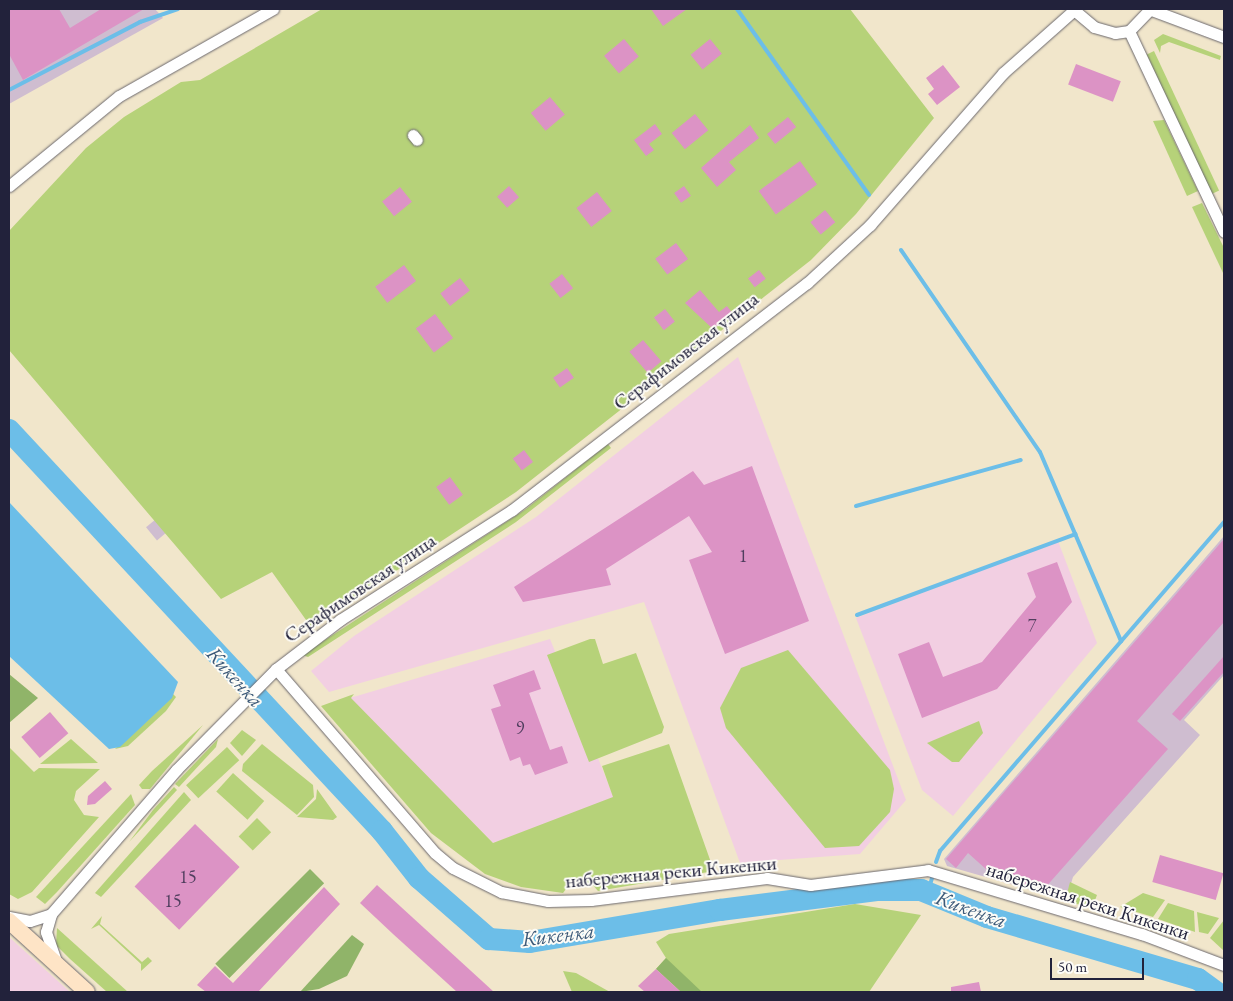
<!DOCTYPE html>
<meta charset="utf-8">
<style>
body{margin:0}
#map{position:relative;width:1233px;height:1001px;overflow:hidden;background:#f1e6cb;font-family:"EB Garamond",serif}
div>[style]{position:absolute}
.built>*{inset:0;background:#f2cfe2}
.industrial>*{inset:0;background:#cfbdd0;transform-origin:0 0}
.green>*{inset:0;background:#b6d279;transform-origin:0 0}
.forest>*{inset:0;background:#90b469;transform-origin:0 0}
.water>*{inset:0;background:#6cbee8}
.round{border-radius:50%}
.stream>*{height:4px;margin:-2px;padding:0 2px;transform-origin:2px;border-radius:2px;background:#6cbee8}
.river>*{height:22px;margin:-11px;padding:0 11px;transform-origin:11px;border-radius:11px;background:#6cbee8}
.building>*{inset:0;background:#dc93c5;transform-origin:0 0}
.roads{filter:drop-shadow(0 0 1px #6a676d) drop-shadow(0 0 1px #6a676d)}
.minor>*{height:11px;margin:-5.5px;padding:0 5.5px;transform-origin:5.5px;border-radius:5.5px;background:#fff}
.secondary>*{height:16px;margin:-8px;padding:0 8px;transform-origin:8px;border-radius:8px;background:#fee4c6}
span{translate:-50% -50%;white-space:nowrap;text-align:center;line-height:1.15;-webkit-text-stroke:4px #fdfcf7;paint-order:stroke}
.number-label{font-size:18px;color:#503e5e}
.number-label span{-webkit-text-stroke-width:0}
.street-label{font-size:20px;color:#22223b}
.water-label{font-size:21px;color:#3c5978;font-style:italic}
.frame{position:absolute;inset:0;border:10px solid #22223b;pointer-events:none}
.scale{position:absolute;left:1050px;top:958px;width:94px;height:22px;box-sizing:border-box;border:2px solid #22223b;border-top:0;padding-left:6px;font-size:15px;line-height:18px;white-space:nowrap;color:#22223b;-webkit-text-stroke:4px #fdfcf7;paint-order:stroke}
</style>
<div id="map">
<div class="built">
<i style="clip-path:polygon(738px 357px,906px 800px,860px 854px,740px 863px,644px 602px,329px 692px,311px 671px,354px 636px,536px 517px)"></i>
<i style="clip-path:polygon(1058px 541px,1097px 643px,953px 816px,922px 790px,856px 618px)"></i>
<i style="clip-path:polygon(550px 639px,614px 798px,493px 843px,350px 698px)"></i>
<i style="clip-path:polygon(9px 937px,70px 992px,9px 992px)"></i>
</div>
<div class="industrial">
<i style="clip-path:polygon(9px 9px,155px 9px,163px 18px,9px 104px)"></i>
<i style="left:156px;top:519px;width:17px;height:13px;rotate:50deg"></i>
<i style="clip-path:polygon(1224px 536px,1224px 675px,1184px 720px,1200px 735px,1073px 877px,1066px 900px,947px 866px,944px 859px)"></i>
</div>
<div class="green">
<i style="clip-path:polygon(322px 9px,850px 9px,934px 118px,856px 214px,811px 260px,516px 492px,311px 627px,272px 572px,221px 599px,9px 350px,9px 231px,86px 148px,124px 117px,181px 82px,200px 80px)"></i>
<i style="clip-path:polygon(1163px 34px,1221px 56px,1220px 60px,1169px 42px,1161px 46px,1160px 53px,1154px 40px)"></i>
<i style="left:1154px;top:51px;width:154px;height:8px;rotate:65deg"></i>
<i style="clip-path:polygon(1164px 120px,1198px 191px,1187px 196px,1153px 121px)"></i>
<i style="clip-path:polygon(1202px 203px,1224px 248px,1224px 275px,1192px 207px)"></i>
<i style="clip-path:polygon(608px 444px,611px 448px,516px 522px,308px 657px,302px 655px,526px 509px)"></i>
<i style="clip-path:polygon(590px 639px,595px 639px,603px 664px,636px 653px,664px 727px,662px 733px,589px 762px,547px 655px)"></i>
<i style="clip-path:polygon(788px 650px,890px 770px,894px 789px,890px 812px,859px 846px,825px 848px,726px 728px,720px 708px,741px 668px)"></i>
<i style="clip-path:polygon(171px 692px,176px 697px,166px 711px,128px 746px,115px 749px)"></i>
<i style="clip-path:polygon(354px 694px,351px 698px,493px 843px,613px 797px,602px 766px,669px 744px,714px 871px,598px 891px,591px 883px,569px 885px,563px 893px,521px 887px,485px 874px,431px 833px,321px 706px)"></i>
<i style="clip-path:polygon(979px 721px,983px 733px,959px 762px,952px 762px,927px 743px)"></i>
<i style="clip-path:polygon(203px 725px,150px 789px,142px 789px,139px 785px,152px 771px)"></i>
<i style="clip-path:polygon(242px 730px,256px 740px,242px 756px,230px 743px)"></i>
<i style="clip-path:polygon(71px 739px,98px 763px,40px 764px)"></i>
<i style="clip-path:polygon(218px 739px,216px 747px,179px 787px,175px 784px)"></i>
<i style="clip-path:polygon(262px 744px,313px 785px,314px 797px,297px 815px,242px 771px,243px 764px)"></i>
<i style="clip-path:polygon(9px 747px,34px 772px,39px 768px,100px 769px,76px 791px,74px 800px,84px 815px,99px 817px,32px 892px,18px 899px,9px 894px)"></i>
<i style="left:227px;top:747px;width:18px;height:56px;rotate:47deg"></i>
<i style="left:233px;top:773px;width:42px;height:25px;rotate:42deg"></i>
<i style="clip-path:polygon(174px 787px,177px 790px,129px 842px,153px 810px)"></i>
<i style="clip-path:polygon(317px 789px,337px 817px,333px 820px,297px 817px,316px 799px)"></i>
<i style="clip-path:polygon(184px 792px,191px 800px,101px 897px,95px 893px)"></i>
<i style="clip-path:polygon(131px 794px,135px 805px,57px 892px,45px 904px,36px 897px)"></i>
<i style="left:257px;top:818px;width:20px;height:26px;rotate:45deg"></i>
<i style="clip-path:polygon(1070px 882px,1097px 895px,1092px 908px,1065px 901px)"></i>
<i style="clip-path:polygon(1143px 893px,1165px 900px,1153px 917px,1120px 907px)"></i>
<i style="clip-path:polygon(1168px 903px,1194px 911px,1195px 932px,1158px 919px)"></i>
<i style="clip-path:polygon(855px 904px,921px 915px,869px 992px,681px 992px,656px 969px,666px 958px,656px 942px,669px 934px)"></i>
<i style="clip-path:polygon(1197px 912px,1219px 918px,1208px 934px,1199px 932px)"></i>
<i style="clip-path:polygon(102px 916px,100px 924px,142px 962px,148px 957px,152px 961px,141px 971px,141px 964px,99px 925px,91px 929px)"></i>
<i style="clip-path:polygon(1224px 920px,1224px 951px,1210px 938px)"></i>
<i style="clip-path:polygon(57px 928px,128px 992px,107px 992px,70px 959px,56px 945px)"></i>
<i style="clip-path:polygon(563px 971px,576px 973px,610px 992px,572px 992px)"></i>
</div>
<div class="forest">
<i style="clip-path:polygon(9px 674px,38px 698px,9px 723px)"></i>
<i style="left:310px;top:869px;width:20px;height:134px;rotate:45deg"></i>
<i style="clip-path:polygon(352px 935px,364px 944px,347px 976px,319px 989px,300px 992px)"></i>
<i style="clip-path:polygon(666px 958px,702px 992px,681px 992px,656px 969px)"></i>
</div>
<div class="water">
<i style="clip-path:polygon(9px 502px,178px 682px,172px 698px,120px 747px,109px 749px,9px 656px)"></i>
<i class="round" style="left:267px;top:708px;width:16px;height:16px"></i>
</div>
<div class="stream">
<i style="left:737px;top:9px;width:228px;rotate:54.6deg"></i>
<i style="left:9px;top:90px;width:148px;rotate:-27.4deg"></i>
<i style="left:140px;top:22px;width:40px;rotate:-18.9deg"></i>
<i style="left:901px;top:250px;width:245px;rotate:55.5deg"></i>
<i style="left:1040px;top:452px;width:206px;rotate:66.8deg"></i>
<i style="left:856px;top:506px;width:171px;rotate:-15.6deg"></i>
<i style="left:857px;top:615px;width:233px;rotate:-20.3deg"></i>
<i style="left:241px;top:681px;width:8px;rotate:-40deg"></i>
<i style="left:936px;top:862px;width:12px;rotate:-70deg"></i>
<i style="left:940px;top:851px;width:435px;rotate:-49.2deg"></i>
<i style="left:928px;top:892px;width:19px;rotate:-74deg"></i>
</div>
<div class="river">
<i style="left:9px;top:430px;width:548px;rotate:47.07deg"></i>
<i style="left:382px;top:831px;width:60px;rotate:51.8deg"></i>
<i style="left:419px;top:878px;width:93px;rotate:41.1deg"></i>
<i style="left:489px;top:939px;width:41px;rotate:4.2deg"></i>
<i style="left:530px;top:942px;width:193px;rotate:-9.6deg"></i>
<i style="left:720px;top:910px;width:160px;rotate:-7.2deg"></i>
<i style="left:879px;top:890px;width:42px"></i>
<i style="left:921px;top:890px;width:71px;rotate:22.2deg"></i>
<i style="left:987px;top:917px;width:220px;rotate:16.4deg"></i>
<i style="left:1198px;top:979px;width:22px;rotate:36deg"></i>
</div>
<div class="building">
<i style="clip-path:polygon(9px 9px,59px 9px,70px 28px,101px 9px,144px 9px,23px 80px,9px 54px)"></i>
<i style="clip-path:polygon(651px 9px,687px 9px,663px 26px)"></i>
<i style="left:624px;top:39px;width:23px;height:26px;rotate:50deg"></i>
<i style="left:710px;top:39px;width:19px;height:25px;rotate:51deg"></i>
<i style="left:1076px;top:64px;width:48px;height:22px;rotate:21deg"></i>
<i style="clip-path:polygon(943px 65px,960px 87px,937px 105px,928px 94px,934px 89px,926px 78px)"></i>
<i style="left:550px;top:97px;width:23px;height:25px;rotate:50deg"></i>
<i style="left:695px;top:114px;width:21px;height:30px;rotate:51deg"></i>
<i style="left:788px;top:117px;width:13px;height:27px;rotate:51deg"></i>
<i style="clip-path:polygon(655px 124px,662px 134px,649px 144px,654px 150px,646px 156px,634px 140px)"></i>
<i style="clip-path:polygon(750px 125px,759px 138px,729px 162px,736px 170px,717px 187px,701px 168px)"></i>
<i style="left:800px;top:161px;width:29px;height:51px;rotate:54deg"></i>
<i style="left:509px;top:186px;width:15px;height:16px;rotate:48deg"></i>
<i style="left:684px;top:186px;width:12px;height:12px;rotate:55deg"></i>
<i style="left:400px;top:187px;width:19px;height:23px;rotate:51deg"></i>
<i style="left:597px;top:192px;width:24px;height:26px;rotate:52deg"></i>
<i style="left:825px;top:210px;width:16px;height:19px;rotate:50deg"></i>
<i style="left:676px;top:243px;width:20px;height:26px;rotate:53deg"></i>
<i style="left:404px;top:265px;width:20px;height:36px;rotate:53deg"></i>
<i style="left:759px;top:270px;width:11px;height:14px;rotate:52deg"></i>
<i style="left:562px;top:274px;width:18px;height:16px;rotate:52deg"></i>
<i style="left:460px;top:278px;width:16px;height:25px;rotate:52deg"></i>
<i style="clip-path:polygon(700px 290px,719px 312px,727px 306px,733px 314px,713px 329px,685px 303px)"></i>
<i style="left:665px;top:309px;width:16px;height:14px;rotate:52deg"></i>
<i style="left:435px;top:314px;width:30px;height:24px;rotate:53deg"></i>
<i style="left:643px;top:340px;width:28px;height:18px;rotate:49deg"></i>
<i style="left:567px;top:368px;width:12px;height:17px;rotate:55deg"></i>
<i style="left:524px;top:450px;width:15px;height:14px;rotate:53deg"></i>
<i style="clip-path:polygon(752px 466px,809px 621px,725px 654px,689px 560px,712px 552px,689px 516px,606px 569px,611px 585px,523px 602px,514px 587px,693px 471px,704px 485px)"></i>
<i style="left:450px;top:477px;width:22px;height:17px;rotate:54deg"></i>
<i style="clip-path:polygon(1224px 539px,1224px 622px,1137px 721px,1168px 749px,1044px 889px,1035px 881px,1028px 888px,1006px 868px,997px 879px,968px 853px,956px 868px,946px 859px)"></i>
<i style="clip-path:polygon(1057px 562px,1072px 602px,997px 689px,922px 718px,898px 654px,929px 642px,943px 677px,982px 662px,1036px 597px,1027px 573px)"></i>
<i style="clip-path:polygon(1224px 656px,1224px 672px,1180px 721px,1172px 714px)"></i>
<i style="clip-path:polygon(534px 670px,541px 689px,529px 693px,550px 750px,562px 746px,568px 763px,535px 775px,530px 764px,523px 766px,520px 757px,510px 761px,491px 709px,501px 706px,493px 685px)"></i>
<i style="left:50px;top:712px;width:28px;height:38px;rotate:49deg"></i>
<i style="clip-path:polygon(105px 781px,112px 789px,95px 804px,87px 805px,88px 796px)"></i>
<i style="left:195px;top:824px;width:62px;height:87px;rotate:44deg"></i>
<i style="left:1160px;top:855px;width:66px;height:28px;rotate:16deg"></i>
<i style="clip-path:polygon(377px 885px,494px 992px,457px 992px,393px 934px,360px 903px)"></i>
<i style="clip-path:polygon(324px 887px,340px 904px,258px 992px,206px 992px,197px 985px,215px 966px,233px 983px)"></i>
<i style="clip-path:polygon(656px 969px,681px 992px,645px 992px,638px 986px)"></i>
<i style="clip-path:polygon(979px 982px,981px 992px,951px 992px,951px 987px)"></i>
</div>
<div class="roads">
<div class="minor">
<i style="left:1149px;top:9px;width:80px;rotate:20.5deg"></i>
<i style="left:1074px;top:10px;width:26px;rotate:40deg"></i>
<i style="left:1094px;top:27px;width:22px;rotate:16deg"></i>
<i style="left:1115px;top:33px;width:14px;rotate:-8deg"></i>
<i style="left:1129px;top:31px;width:30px;rotate:-46deg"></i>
<i style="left:1129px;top:31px;width:222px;rotate:64.7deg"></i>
<i style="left:413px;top:135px;width:6px;rotate:51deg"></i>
<i style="left:9px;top:186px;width:142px;rotate:-39.3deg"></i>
<i style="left:119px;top:96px;width:177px;rotate:-29.5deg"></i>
<i style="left:276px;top:669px;width:81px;rotate:-37.4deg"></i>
<i style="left:340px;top:620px;width:204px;rotate:-32.6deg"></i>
<i style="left:512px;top:510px;width:372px;rotate:-37.6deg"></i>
<i style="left:807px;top:283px;width:86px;rotate:-42.6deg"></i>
<i style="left:870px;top:225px;width:202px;rotate:-48.8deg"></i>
<i style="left:1003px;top:73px;width:95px;rotate:-41.6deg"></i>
<i style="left:9px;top:917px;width:21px;rotate:11deg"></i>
<i style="left:30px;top:921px;width:22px;rotate:-18deg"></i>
<i style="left:56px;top:961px;width:31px;rotate:-109deg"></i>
<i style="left:46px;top:932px;width:19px;rotate:-74deg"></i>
<i style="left:51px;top:914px;width:191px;rotate:-49deg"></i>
<i style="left:176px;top:770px;width:142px;rotate:-45.3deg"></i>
<i style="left:276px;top:669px;width:243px;rotate:49.2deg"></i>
<i style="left:435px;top:853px;width:23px;rotate:40deg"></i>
<i style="left:453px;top:868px;width:54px;rotate:26.6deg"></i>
<i style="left:501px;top:892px;width:48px;rotate:10.8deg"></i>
<i style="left:548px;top:901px;width:43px;rotate:-1.3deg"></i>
<i style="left:591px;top:900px;width:177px;rotate:-7.1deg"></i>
<i style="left:767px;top:878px;width:44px;rotate:9.2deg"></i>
<i style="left:810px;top:885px;width:119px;rotate:-7.2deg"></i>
<i style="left:928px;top:870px;width:223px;rotate:16.7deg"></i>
<i style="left:1142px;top:934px;width:88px;rotate:20.7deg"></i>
</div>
<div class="secondary">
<i style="left:9px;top:921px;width:105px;rotate:42.3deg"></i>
</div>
</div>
<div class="number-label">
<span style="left:743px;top:556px">1</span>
<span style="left:1032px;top:626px">7</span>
<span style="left:520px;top:728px">9</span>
<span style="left:188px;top:877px">15</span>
<span style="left:173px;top:901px">15</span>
</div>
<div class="street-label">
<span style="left:686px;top:351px;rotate:-38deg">Серафимовская улица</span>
<span style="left:360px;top:588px;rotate:-34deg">Серафимовская улица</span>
<span style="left:671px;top:872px;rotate:-5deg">набережная реки Кикенки</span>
<span style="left:1088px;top:901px;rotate:18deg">набережная реки Кикенки</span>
</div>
<div class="water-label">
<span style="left:235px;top:677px;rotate:48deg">Кикенка</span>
<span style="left:971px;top:909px;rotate:20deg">Кикенка</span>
<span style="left:558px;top:935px;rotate:-7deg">Кикенка</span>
</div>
<div class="frame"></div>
<div class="scale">50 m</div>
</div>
